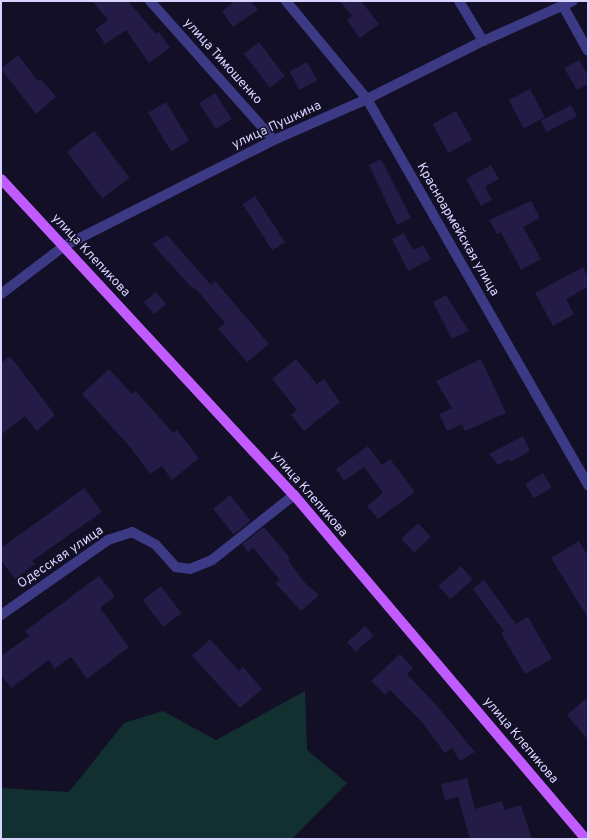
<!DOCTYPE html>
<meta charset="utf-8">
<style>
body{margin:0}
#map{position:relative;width:589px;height:840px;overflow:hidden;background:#130f26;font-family:Overpass,sans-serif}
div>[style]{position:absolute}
.green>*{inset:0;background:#12302f}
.building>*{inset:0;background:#241b47;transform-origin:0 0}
.minor>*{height:10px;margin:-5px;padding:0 5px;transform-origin:5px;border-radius:5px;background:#3d3a85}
.tertiary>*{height:10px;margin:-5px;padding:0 5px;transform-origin:5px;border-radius:5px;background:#3d3a85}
.primary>*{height:10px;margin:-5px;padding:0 5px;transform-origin:5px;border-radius:5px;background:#c25bff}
span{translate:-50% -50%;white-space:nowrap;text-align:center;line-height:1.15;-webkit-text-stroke:3px #130f26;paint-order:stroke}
.street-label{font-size:13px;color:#d9d4ff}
.frame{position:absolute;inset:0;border:2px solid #d9d4ff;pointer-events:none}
</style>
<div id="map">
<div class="green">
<i style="clip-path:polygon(305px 691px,307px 750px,347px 783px,292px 839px,1px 839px,1px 788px,69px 792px,124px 723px,163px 711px,216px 740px)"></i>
</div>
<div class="building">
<i style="clip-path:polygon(92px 1px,128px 1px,156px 34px,159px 32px,170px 48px,149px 63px,126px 30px,105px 44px,95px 29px,108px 20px)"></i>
<i style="clip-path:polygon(235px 1px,251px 1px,258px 10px,233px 27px,222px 11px)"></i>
<i style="clip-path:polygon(340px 1px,361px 1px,379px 24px,360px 38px,347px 20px,352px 16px)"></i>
<i style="left:259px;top:42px;width:43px;height:19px;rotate:53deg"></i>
<i style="clip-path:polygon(18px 55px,38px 81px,41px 79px,56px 97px,36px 114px,1px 69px)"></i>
<i style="clip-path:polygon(579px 60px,588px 75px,588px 84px,577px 90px,564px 68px)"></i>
<i style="left:307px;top:62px;width:21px;height:20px;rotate:61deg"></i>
<i style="left:530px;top:89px;width:32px;height:24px;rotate:62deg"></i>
<i style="left:215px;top:93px;width:31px;height:19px;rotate:57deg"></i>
<i style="left:166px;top:102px;width:45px;height:21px;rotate:59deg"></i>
<i style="left:571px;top:105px;width:13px;height:34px;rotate:63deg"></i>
<i style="left:456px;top:111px;width:33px;height:27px;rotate:61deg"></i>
<i style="left:94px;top:131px;width:59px;height:34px;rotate:53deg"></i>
<i style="clip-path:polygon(381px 159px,411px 218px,397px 225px,369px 165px)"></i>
<i style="clip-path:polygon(491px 165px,499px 179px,485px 186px,492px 200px,481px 206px,466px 179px)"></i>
<i style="left:255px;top:196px;width:55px;height:15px;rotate:57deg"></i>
<i style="clip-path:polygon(531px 201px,540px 218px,523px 227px,541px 259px,521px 270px,501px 232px,497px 234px,489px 220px)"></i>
<i style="clip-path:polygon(404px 233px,413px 250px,423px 245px,431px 259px,408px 271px,392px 239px)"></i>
<i style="clip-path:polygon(167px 235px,211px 285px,215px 281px,269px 344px,247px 362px,218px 329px,225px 323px,195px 288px,193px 289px,152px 244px)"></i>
<i style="clip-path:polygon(583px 267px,588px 277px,588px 287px,566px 299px,574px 314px,553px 326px,535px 293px)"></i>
<i style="left:156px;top:292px;width:16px;height:16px;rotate:50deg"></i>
<i style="clip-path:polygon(446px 295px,469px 331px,452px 339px,433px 302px)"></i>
<i style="clip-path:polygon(10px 356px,55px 415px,37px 431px,25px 416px,1px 435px,1px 363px)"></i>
<i style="clip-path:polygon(296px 359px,317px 384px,324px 379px,340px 402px,304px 431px,291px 415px,297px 410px,272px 379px)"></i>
<i style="clip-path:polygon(481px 359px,506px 413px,465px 431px,462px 424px,447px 431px,439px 414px,452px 408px,436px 381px)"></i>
<i style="clip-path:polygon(109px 369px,132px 394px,136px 391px,173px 433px,177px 430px,199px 458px,172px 480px,162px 466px,150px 474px,130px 447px,82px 394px)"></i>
<i style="clip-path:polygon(523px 436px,530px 451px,511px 462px,509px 459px,498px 465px,489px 454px)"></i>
<i style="clip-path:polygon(368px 446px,382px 465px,390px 459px,415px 492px,378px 519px,367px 506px,383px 493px,364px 467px,344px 481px,336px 469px)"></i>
<i style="left:543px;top:473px;width:17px;height:21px;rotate:59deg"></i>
<i style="clip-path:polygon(84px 488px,102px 512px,32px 561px,35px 564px,15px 579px,1px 560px,1px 548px)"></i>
<i style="left:230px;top:495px;width:33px;height:22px;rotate:51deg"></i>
<i style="left:418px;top:523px;width:19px;height:23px;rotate:47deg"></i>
<i style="clip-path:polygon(264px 527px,290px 558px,288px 560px,305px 583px,319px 595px,301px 611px,275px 583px,280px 580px,253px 548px,248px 552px,242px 544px)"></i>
<i style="clip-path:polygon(579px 541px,588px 556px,588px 618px,551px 558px)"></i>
<i style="left:461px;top:566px;width:18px;height:30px;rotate:49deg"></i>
<i style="clip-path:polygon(99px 576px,115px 596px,100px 608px,129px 647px,87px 679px,71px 657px,55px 669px,49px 660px,11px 688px,1px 675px,1px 656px,29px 636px,25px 631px)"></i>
<i style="clip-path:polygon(484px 580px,516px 624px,528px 617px,552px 659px,525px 674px,501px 633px,504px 631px,473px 589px)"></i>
<i style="left:161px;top:586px;width:34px;height:23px;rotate:53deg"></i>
<i style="left:365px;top:626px;width:13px;height:24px;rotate:48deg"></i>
<i style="clip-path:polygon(210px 639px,239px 671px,243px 667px,262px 689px,240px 708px,192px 656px)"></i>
<i style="clip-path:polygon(400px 654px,413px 668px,407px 674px,437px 706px,475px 752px,460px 761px,452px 748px,445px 753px,421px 721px,390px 690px,385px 695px,371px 681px)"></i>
<i style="clip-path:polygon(588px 697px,588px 740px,567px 715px)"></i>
<i style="clip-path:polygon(467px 778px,475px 809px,502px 801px,505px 810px,521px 805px,532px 839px,470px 839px,458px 797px,445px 800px,441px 784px)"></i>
</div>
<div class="minor">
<i style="left:150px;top:1px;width:186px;rotate:48.3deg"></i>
<i style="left:286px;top:1px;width:127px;rotate:50.4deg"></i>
<i style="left:367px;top:99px;width:445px;rotate:60.2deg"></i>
<i style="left:459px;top:1px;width:47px;rotate:59deg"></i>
<i style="left:563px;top:6px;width:51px;rotate:60.9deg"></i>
<i style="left:1px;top:294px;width:79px;rotate:-37.3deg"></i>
<i style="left:1px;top:615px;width:131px;rotate:-35deg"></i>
<i style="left:108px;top:540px;width:25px;rotate:-18deg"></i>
<i style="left:132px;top:532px;width:27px;rotate:28deg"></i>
<i style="left:156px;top:545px;width:30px;rotate:48deg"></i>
<i style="left:176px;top:567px;width:14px;rotate:8deg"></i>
<i style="left:190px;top:569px;width:24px;rotate:-22deg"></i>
<i style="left:212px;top:560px;width:105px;rotate:-38.4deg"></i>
</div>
<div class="tertiary">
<i style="left:64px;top:246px;width:235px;rotate:-26.8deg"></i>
<i style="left:274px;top:140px;width:102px;rotate:-23.8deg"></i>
<i style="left:367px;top:99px;width:130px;rotate:-26.6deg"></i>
<i style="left:483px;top:41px;width:98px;rotate:-24deg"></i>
</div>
<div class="primary">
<i style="left:1px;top:179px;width:431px;rotate:47.2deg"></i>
<i style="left:294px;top:495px;width:451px;rotate:49.7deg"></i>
</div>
<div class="street-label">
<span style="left:222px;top:62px;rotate:48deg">улица Тимошенко</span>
<span style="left:277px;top:126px;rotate:-25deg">улица Пушкина</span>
<span style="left:457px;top:230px;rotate:60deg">Красноармейская улица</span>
<span style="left:90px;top:256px;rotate:47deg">улица Клепикова</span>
<span style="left:309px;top:495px;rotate:49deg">улица Клепикова</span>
<span style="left:61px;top:558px;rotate:-34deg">Одесская улица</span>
<span style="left:520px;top:741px;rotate:50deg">улица Клепикова</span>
</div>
<div class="frame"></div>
</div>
